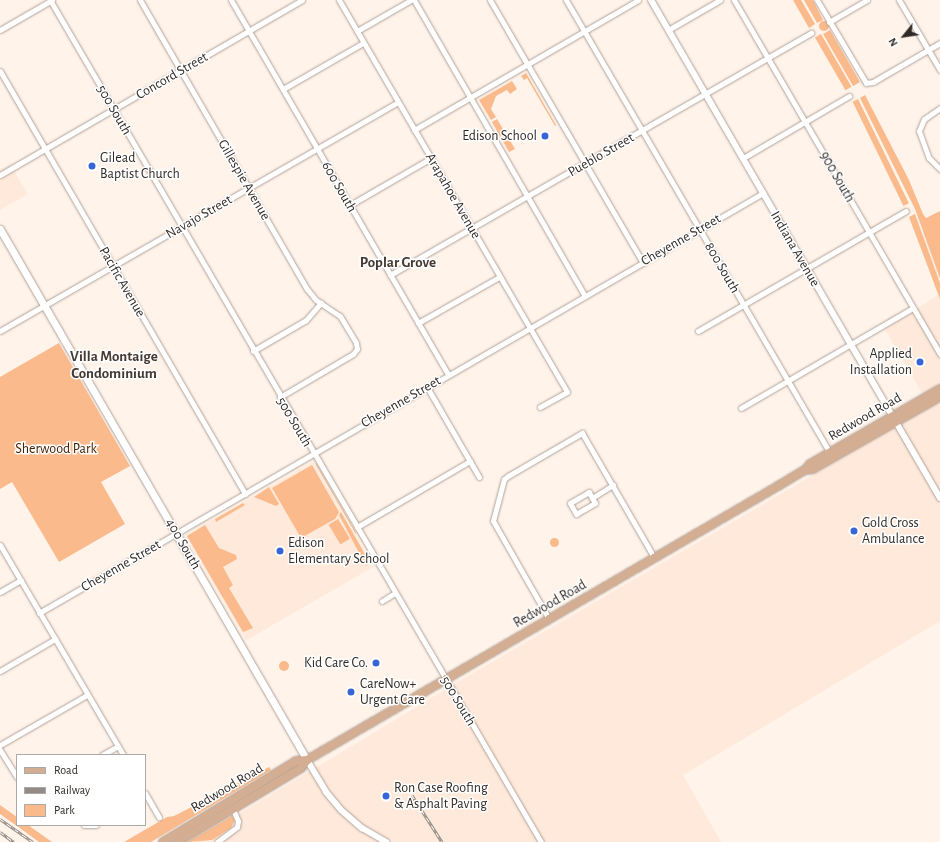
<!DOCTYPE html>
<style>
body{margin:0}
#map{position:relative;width:940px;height:842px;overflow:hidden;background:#fff3ea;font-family:"Alegreya Sans",sans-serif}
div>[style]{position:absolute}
.built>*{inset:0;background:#ffe9da;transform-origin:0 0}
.green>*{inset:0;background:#fbba8b;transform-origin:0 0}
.round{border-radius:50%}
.roads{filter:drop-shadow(0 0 1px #b0a299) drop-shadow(0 0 1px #b0a299)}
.minor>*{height:5px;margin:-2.5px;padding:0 2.5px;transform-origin:2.5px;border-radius:2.5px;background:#fff}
.tertiary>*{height:6px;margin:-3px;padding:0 3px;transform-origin:3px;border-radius:3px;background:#fff}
.secondary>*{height:7px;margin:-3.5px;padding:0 3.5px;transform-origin:3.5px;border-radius:3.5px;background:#fff}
.primary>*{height:8px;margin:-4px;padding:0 4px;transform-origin:4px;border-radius:4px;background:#d3ae92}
.rail>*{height:3px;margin-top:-1.5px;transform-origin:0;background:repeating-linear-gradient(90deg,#fff 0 4.5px,#948b85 0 9px);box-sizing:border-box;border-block:1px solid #948b85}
.dots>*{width:11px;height:11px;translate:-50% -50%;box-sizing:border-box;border:2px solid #fff;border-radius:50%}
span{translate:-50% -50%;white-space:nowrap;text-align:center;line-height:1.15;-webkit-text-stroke:3px #fff;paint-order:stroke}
.street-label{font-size:14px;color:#302a27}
.poi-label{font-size:14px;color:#302a27}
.right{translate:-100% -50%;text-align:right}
.left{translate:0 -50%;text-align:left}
.park-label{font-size:14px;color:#412105}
.neighbourhood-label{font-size:15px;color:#453931;font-weight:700}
.legend{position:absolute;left:16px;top:754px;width:130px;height:72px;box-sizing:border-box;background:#fff;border:1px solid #acaaa9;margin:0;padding:5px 7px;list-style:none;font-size:12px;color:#302a27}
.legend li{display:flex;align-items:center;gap:8px;height:20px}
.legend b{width:20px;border:1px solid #acaaa9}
.north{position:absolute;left:884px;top:16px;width:40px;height:40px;-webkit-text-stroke:3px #fff;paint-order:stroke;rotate:240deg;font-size:11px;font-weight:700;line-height:16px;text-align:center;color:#302a27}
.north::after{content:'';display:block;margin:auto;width:14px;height:18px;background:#302a27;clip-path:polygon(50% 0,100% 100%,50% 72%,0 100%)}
</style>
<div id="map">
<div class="built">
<i style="clip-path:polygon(10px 165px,28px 194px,0 210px,0 170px)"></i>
<i style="clip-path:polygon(940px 224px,940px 282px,923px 233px)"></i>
<i style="clip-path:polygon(940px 294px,940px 621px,683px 775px,721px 842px,193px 842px,456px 683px,930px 407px,885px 329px)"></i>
<i style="left:313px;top:462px;width:121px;height:147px;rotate:60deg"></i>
</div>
<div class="green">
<i style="clip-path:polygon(793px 0,801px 0,815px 24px,809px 28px)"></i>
<i style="clip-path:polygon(804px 0,813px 0,823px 20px,817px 23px)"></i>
<i class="round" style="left:819px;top:21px;width:10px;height:10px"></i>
<i style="left:830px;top:30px;width:60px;height:8px;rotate:60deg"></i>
<i style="left:821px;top:34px;width:61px;height:7px;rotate:60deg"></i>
<i style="clip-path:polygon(526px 73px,556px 125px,555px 126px,527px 78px,524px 80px,521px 76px)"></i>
<i style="clip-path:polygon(512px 81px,517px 89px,510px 94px,507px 90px,496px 96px,491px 109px,496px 117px,491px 120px,479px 100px)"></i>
<i style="clip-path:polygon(865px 95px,909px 180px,923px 214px,926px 218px,940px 211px,940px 278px,915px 209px,860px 98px)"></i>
<i style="left:858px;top:99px;width:116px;height:6px;rotate:64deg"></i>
<i style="clip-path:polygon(497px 119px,515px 149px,509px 152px,492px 122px)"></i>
<i style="clip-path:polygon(915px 214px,940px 283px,940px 299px,909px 217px)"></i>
<i style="clip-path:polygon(59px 343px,130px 466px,101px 482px,125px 524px,59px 562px,12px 482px,0 489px,0 377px)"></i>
<i style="left:316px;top:463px;width:81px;height:1px;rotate:60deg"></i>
<i style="clip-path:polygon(312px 465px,339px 512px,335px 519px,301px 538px,272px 488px)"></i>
<i style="clip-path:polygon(269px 487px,279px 504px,276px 506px,254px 497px)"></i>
<i style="clip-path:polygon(243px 503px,245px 505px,216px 522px,215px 519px)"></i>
<i style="clip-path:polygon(341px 512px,370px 563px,366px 566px,339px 515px)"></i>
<i style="left:338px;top:519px;width:23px;height:11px;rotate:59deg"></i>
<i style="clip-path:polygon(205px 525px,219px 548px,236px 555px,237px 559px,223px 567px,233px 585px,229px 588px,253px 628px,243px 632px,187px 536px)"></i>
<i class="round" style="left:549.5px;top:537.5px;width:9px;height:9px"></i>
<i class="round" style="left:279px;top:661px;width:10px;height:10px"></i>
<i style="clip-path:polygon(269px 767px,271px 770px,151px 842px,124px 842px,167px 817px,174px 816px)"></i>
<i style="clip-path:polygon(0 805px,17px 817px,17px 825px,28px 825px,52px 842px,39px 842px,24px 831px,0 814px)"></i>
<i style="clip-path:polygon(232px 816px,235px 820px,231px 828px,212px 840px,188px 842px)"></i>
</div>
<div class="roads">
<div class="minor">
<i style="left:50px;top:0;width:975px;rotate:59.75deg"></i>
<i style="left:140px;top:0;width:334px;rotate:60deg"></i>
<i style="left:307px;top:289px;width:14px;rotate:51deg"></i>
<i style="left:316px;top:300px;width:29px;rotate:34deg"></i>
<i style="left:340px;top:316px;width:31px;rotate:59deg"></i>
<i style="left:356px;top:343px;width:6px;rotate:81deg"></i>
<i style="left:357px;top:349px;width:6px;rotate:129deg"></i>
<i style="left:353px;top:354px;width:85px;rotate:149.5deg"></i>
<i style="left:231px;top:0;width:433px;rotate:59.9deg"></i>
<i style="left:339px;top:0;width:453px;rotate:59.8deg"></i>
<i style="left:567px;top:392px;width:31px;rotate:151deg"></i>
<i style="left:414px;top:0;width:342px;rotate:60deg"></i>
<i style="left:490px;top:0;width:304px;rotate:59.8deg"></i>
<i style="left:566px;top:0;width:524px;rotate:59.77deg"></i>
<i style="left:734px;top:0;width:410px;rotate:59.8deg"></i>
<i style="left:817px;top:0;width:96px;rotate:59.4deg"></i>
<i style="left:866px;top:83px;width:7px;rotate:-8deg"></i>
<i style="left:873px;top:82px;width:78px;rotate:-30.2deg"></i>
<i style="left:899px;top:0;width:81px;rotate:59.6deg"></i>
<i style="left:829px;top:22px;width:44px;rotate:-30.1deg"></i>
<i style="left:0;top:30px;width:60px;rotate:-30deg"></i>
<i style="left:668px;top:30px;width:60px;rotate:-30deg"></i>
<i style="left:357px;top:31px;width:62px;rotate:-29.9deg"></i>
<i style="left:0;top:71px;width:489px;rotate:59.9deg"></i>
<i style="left:283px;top:89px;width:92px;rotate:-29.9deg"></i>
<i style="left:940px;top:108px;width:19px;rotate:145deg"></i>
<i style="left:924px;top:119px;width:13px;rotate:113deg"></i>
<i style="left:919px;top:131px;width:29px;rotate:70deg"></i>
<i style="left:929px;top:158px;width:16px;rotate:45deg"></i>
<i style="left:414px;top:130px;width:259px;rotate:-30.1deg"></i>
<i style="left:743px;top:158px;width:123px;rotate:-30.3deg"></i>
<i style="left:0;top:175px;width:349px;rotate:-30.1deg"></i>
<i style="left:350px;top:205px;width:94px;rotate:-30.1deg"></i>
<i style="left:390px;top:275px;width:486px;rotate:-29.9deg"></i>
<i style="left:418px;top:323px;width:93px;rotate:-29.6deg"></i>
<i style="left:0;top:331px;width:459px;rotate:-29.9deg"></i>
<i style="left:698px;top:331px;width:240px;rotate:-30deg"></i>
<i style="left:253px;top:351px;width:61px;rotate:-30.3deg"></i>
<i style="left:306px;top:320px;width:23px;rotate:-49deg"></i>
<i style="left:427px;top:387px;width:104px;rotate:60deg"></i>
<i style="left:741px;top:408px;width:199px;rotate:-30.2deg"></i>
<i style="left:592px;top:498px;width:7px;rotate:-117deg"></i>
<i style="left:589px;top:492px;width:22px;rotate:150deg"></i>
<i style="left:570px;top:503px;width:13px;rotate:61deg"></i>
<i style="left:576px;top:514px;width:22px;rotate:-30deg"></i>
<i style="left:595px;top:503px;width:6px;rotate:-121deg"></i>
<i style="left:592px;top:498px;width:25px;rotate:-32deg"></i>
<i style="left:357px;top:527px;width:131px;rotate:-30.3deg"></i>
<i style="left:0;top:545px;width:243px;rotate:59.6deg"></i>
<i style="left:0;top:592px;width:24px;rotate:-30deg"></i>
<i style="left:382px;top:601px;width:15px;rotate:-32deg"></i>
<i style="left:39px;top:613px;width:837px;rotate:-30.12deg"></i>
<i style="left:549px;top:619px;width:113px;rotate:-119.7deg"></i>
<i style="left:493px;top:521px;width:43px;rotate:-75.3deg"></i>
<i style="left:504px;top:479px;width:5px;rotate:-37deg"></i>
<i style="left:508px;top:476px;width:86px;rotate:-30.2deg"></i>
<i style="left:582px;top:433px;width:143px;rotate:59.9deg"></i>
<i style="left:0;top:671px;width:64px;rotate:-30.2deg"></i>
<i style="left:0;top:745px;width:100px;rotate:-29.9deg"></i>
<i style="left:0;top:750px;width:32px;rotate:58deg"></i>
<i style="left:102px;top:755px;width:18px;rotate:-29deg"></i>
<i style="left:145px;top:793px;width:28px;rotate:60deg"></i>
<i style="left:84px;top:825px;width:12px"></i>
<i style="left:217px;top:842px;width:25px;rotate:-37deg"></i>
<i style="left:237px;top:827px;width:6px;rotate:-81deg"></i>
<i style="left:238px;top:821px;width:13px;rotate:-113deg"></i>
</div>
<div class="tertiary">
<i style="left:651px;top:0;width:576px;rotate:59.87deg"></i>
<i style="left:307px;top:760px;width:37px;rotate:59deg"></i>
<i style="left:326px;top:792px;width:23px;rotate:50deg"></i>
<i style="left:341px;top:810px;width:28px;rotate:41deg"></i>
<i style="left:362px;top:828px;width:28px;rotate:30deg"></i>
</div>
<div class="secondary">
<i style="left:0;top:229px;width:613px;rotate:59.97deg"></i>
</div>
<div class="primary">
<i style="left:805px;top:470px;width:8px;rotate:-7deg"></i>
<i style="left:813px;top:469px;width:146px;rotate:-29.6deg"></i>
<i style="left:163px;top:842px;width:156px;rotate:-31.3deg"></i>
<i style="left:296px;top:761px;width:11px;rotate:-5deg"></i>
<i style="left:307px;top:760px;width:545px;rotate:-30.19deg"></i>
<i style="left:778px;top:486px;width:31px;rotate:-31deg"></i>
<i style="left:805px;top:470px;width:8px;rotate:-50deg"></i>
<i style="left:810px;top:464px;width:150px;rotate:-30deg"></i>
<i style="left:178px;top:842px;width:144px;rotate:-31deg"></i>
<i style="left:301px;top:768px;width:10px;rotate:-53deg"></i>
</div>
</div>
<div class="rail">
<i style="left:412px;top:795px;width:56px;rotate:57.4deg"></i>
<i style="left:0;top:819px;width:40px;rotate:34.9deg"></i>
<i style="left:0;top:832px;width:17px;rotate:36deg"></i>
</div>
<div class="dots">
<i style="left:545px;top:136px;background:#3865d5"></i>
<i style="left:92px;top:166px;background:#3865d5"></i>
<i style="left:920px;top:362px;background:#3865d5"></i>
<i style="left:854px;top:531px;background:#3865d5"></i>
<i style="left:280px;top:551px;background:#3865d5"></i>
<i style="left:376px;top:663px;background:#3865d5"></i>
<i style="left:351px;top:692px;background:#3865d5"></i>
<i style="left:386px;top:796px;background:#3865d5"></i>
</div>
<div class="street-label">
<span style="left:172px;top:76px;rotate:-30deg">Concord Street</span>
<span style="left:114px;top:110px;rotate:60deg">500 South</span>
<span style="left:601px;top:155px;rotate:-30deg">Pueblo Street</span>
<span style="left:837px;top:177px;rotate:60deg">900 South</span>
<span style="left:244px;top:180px;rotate:60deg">Gillespie Avenue</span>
<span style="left:339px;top:187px;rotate:60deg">600 South</span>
<span style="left:453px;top:196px;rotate:60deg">Arapahoe Avenue</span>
<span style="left:199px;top:217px;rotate:-30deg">Navajo Street</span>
<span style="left:681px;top:240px;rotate:-30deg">Cheyenne Street</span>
<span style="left:795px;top:249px;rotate:60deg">Indiana Avenue</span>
<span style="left:722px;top:268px;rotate:60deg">800 South</span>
<span style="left:122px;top:282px;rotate:60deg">Pacific Avenue</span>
<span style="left:401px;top:402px;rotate:-30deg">Cheyenne Street</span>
<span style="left:865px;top:417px;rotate:-30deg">Redwood Road</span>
<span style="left:294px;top:422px;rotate:59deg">500 South</span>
<span style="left:183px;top:544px;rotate:60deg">400 South</span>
<span style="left:121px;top:566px;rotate:-30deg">Cheyenne Street</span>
<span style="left:550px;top:604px;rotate:-30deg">Redwood Road</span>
<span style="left:458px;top:701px;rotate:59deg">500 South</span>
<span style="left:227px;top:788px;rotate:-31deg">Redwood Road</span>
</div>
<div class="poi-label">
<span class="right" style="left:537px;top:136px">Edison School</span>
<span class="left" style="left:100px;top:166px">Gilead<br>Baptist Church</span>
<span class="right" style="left:912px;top:362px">Applied<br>Installation</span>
<span class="left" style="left:862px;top:531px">Gold Cross<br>Ambulance</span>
<span class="left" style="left:288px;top:551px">Edison<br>Elementary School</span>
<span class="right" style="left:368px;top:663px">Kid Care Co.</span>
<span class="left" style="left:360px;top:692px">CareNow+<br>Urgent Care</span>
<span class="left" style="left:394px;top:796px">Ron Case Roofing<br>&amp; Asphalt Paving</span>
</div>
<div class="park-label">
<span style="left:56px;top:449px">Sherwood Park</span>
</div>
<div class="neighbourhood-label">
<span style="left:398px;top:263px">Poplar Grove</span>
<span style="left:114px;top:365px">Villa Montaige<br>Condominium</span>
</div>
<ul class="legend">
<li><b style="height:5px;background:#d3ae92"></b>Road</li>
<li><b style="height:5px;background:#948b85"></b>Railway</li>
<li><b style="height:11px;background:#fbba8b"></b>Park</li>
</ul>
<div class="north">N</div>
</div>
